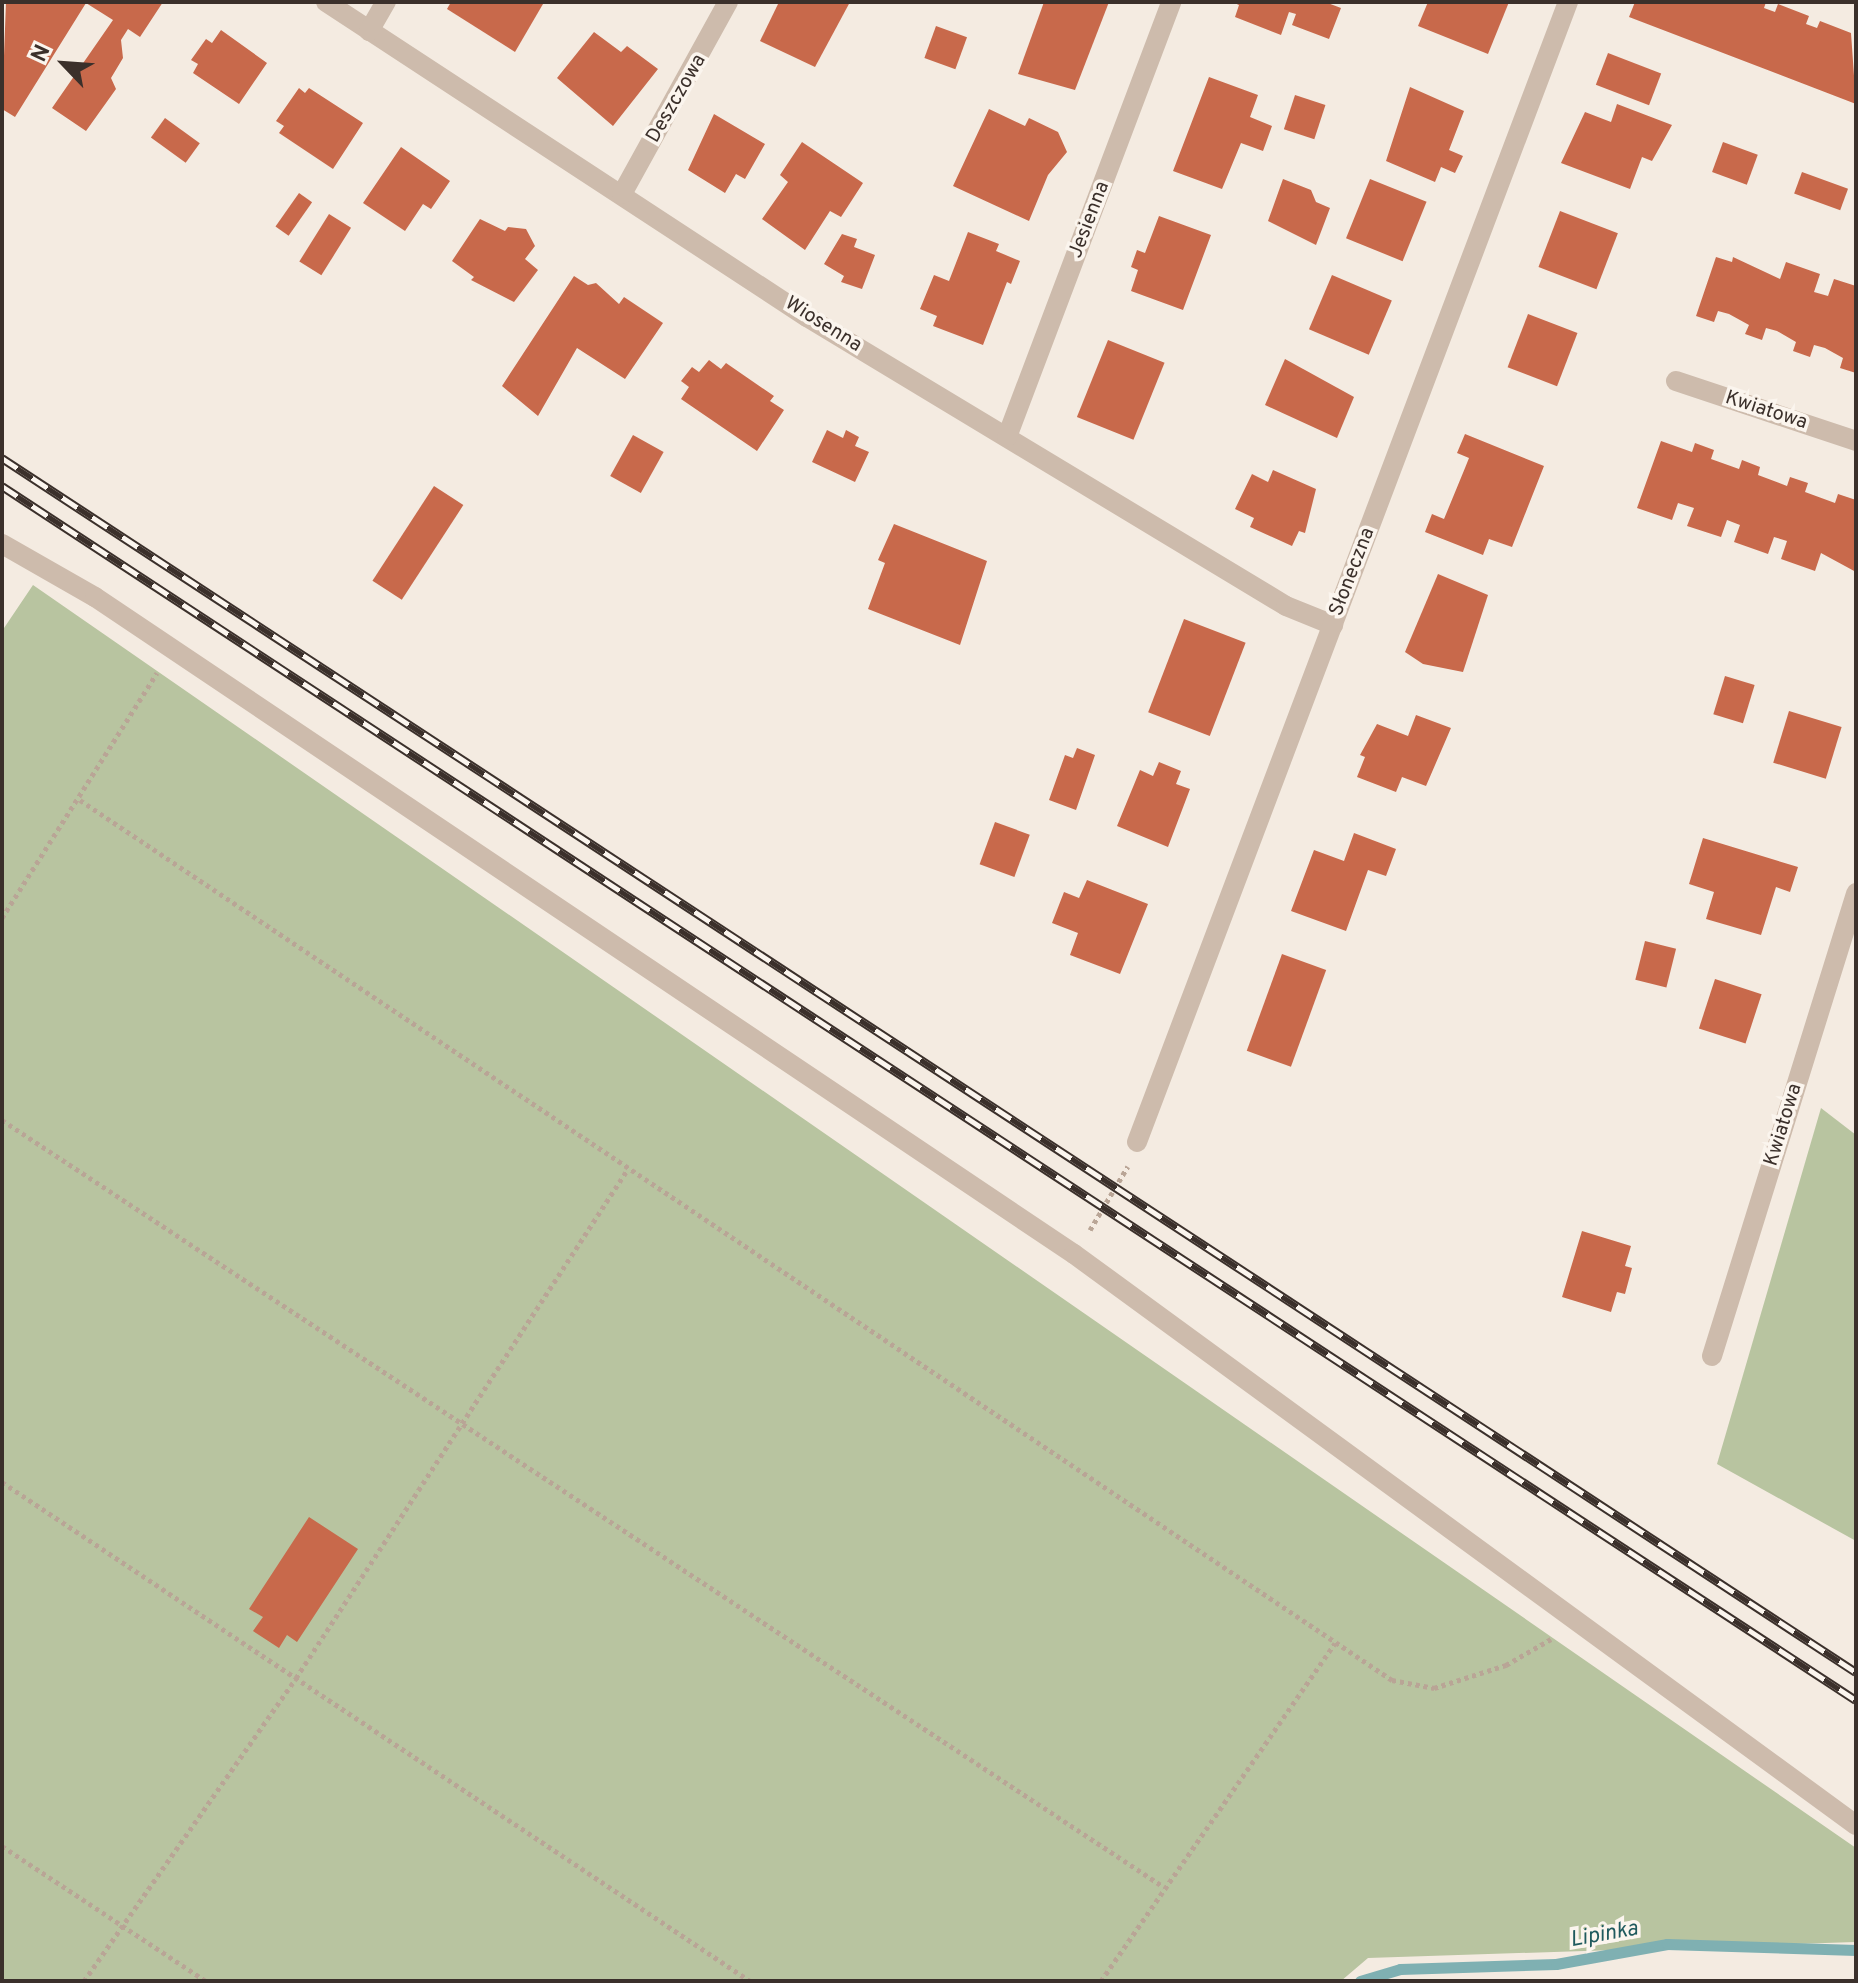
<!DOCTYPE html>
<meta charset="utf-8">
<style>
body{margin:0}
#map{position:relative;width:1858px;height:1983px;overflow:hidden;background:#f4ebe1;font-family:Overpass,sans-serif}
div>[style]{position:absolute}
.green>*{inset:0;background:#b8c4a0}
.stream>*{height:11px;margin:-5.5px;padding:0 5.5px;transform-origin:5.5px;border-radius:5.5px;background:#7fb0b2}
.building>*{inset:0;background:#c8694b;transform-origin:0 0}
.path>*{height:5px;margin-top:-2.5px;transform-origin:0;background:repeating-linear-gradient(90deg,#b9a596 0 4px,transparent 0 8px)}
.minor>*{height:20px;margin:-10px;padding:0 10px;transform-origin:10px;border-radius:10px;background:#cdbbac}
.rail>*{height:9px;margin-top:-4.5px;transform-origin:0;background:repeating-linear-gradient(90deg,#fbf5ee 0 18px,#3b302b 0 36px);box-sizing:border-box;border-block:2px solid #3b302b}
span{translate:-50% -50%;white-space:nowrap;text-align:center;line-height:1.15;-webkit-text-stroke:7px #fbf5ee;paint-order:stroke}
.street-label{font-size:20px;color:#3b302b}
.water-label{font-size:22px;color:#1f5a5e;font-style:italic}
.frame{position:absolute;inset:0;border:4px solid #3b302b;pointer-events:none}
.north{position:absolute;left:24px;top:24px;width:80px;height:80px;-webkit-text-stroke:6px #fbf5ee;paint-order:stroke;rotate:295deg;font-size:22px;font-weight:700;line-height:32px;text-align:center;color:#3b302b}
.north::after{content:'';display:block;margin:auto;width:28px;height:36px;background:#3b302b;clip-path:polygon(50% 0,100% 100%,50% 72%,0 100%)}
</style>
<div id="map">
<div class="green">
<i style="clip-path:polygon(33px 585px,1856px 1848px,1856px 1942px,1368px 1958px,1341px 1981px,2px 1981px,2px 631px)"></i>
<i style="clip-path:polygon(1821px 1108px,1856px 1135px,1856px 1541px,1717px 1464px)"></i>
</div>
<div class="stream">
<i style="left:1360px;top:1981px;width:42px;rotate:-16.7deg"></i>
<i style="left:1400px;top:1969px;width:156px;rotate:-1.8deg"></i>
<i style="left:1556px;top:1964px;width:113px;rotate:-10.2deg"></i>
<i style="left:1667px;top:1944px;width:189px;rotate:1.8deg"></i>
</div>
<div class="building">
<i style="clip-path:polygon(6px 2px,163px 2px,140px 37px,128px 29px,121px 40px,123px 58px,111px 78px,116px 89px,86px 131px,52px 108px,113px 20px,86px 3px,15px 117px,2px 109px)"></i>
<i style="clip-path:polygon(451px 2px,540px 2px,543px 4px,515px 52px,447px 9px)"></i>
<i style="clip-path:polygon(779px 2px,850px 2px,815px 67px,760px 41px)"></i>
<i style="clip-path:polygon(1044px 2px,1109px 2px,1075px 90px,1018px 74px)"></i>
<i style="clip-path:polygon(1232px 2px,1325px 2px,1341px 8px,1329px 39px,1292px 25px,1296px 14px,1289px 12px,1281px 35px,1235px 17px,1239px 5px)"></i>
<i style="clip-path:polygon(1428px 2px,1509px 2px,1488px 54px,1418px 26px)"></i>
<i style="clip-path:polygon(1635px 2px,1766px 2px,1764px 8px,1775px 12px,1778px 4px,1809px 16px,1806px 24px,1817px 28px,1820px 21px,1851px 33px,1856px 104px,1629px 17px)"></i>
<i style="left:936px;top:26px;width:33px;height:34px;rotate:20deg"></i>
<i style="clip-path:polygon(221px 30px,267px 63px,239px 104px,193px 73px,198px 64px,191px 60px,206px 39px,212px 43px)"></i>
<i style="clip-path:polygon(594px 32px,621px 52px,627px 46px,658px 69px,613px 126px,557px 78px)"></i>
<i style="left:1608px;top:53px;width:57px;height:34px;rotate:21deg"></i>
<i style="clip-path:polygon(1209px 77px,1258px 95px,1250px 117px,1272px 126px,1263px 151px,1241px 143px,1222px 189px,1173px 171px)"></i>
<i style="clip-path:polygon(1410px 87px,1464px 111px,1449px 150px,1463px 156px,1455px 173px,1441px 167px,1435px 182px,1386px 161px)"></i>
<i style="clip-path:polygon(299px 88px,305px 93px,309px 88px,363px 123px,333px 169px,279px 133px,284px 126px,276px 121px)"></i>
<i style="left:1295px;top:95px;width:32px;height:36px;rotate:18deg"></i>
<i style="clip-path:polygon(1617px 104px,1672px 125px,1652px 161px,1642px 157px,1630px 189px,1561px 163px,1585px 112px,1611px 122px)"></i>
<i style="clip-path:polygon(989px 109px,1025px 126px,1029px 118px,1058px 132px,1067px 152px,1048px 175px,1029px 221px,953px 186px)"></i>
<i style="clip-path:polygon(714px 114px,765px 144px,745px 179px,736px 174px,725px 193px,688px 170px)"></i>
<i style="left:165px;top:118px;width:43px;height:24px;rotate:36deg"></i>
<i style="clip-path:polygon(802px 142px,863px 183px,841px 217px,830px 211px,805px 250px,762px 219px,788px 182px,780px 175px)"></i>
<i style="left:1723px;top:142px;width:37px;height:32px;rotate:20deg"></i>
<i style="clip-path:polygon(401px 147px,450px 181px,431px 209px,423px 204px,405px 231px,363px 203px)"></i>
<i style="left:1802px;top:172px;width:49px;height:23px;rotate:20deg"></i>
<i style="clip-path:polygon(1283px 179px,1311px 190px,1316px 202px,1330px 208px,1316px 245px,1268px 221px)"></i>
<i style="left:1370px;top:179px;width:61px;height:64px;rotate:22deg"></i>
<i style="left:299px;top:193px;width:16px;height:41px;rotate:35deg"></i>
<i style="left:1560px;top:211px;width:62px;height:60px;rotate:21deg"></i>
<i style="left:329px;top:214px;width:26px;height:56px;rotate:32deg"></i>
<i style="clip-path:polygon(1159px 216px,1211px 235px,1183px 310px,1131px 291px,1138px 270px,1131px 267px,1137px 250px,1145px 253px)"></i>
<i style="clip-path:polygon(480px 219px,505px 231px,508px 227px,526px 229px,535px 246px,525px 259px,538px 270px,514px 302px,471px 280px,474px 277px,452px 261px)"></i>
<i style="clip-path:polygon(968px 232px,999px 244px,996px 251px,1020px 261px,1011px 284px,1007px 282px,983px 345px,933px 326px,937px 316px,920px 309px,934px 275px,949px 281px)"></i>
<i style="clip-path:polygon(842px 234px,857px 239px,854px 247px,875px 255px,862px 289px,841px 282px,844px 276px,824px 264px)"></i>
<i style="clip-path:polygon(1716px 257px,1732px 262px,1733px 257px,1780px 279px,1786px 262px,1820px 274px,1814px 292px,1828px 296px,1834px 279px,1856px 286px,1856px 373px,1840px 368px,1843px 358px,1825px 348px,1814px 345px,1810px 357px,1793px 351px,1796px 342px,1777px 331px,1766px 328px,1762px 340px,1745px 334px,1749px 325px,1729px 314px,1718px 311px,1714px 322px,1696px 316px)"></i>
<i style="left:1332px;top:275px;width:65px;height:59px;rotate:23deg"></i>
<i style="clip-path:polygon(574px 276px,588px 285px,596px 283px,619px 304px,624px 297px,663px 323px,625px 379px,577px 348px,538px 416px,502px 386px)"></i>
<i style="left:1528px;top:314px;width:53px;height:57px;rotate:21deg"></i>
<i style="left:1108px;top:340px;width:61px;height:83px;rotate:22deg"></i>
<i style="clip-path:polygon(1285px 359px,1354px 397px,1337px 438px,1265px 405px)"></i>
<i style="clip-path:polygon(709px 360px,721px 369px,726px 363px,774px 396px,770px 401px,784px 410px,757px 451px,681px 399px,689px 387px,681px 381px,692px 367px,699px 372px)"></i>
<i style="clip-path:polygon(827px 430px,843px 438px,846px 430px,859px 437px,855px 446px,869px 452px,855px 482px,812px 462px)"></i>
<i style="clip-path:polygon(1465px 434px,1544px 466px,1512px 547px,1489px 539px,1483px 555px,1425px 532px,1432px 514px,1444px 519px,1465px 468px,1469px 458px,1457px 453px)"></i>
<i style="left:633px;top:435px;width:35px;height:47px;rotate:29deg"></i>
<i style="clip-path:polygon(1661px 441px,1692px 452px,1695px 443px,1714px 450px,1711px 459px,1739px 469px,1742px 460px,1760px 467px,1758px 475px,1787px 486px,1790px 477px,1808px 483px,1805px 492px,1835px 503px,1838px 494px,1856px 500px,1856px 572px,1821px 553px,1815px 571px,1781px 559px,1787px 541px,1774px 537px,1768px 554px,1734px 542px,1740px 525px,1727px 520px,1721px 537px,1687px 526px,1694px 508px,1678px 503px,1672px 520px,1637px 508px)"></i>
<i style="clip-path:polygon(1273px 470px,1316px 489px,1305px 533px,1299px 531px,1292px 546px,1250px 527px,1254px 518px,1235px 509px,1252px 474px,1268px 482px)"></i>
<i style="left:434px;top:486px;width:35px;height:113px;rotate:33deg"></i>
<i style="clip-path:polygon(894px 524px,987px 561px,960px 645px,868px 609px,885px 563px,878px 560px)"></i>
<i style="clip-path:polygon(1438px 574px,1488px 595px,1463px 672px,1423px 664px,1405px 652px)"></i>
<i style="left:1184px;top:619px;width:66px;height:100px;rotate:21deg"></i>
<i style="left:1725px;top:676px;width:31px;height:40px;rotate:17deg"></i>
<i style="left:1789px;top:711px;width:55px;height:54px;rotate:17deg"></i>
<i style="clip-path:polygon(1416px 715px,1451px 728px,1426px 786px,1402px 777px,1396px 792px,1357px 777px,1365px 757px,1360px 755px,1377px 724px,1408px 736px)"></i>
<i style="clip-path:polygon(1077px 748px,1095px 755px,1076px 810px,1049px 800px,1065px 755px,1073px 758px)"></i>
<i style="clip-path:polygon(1159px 762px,1181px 771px,1176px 784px,1190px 789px,1168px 847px,1117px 826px,1140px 770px,1153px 776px)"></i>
<i style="left:995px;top:822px;width:37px;height:45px;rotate:20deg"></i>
<i style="clip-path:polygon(1354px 833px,1396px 849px,1386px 876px,1368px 870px,1346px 931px,1291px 911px,1314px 850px,1344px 861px)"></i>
<i style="clip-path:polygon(1703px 838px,1798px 867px,1790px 892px,1776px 887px,1761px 935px,1706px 919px,1714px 892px,1689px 884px)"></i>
<i style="clip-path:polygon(1087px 880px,1148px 904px,1120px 974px,1070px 955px,1078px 933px,1052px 923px,1064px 892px,1079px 898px)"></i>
<i style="left:1645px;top:941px;width:32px;height:40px;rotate:14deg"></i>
<i style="left:1282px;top:954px;width:47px;height:103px;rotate:20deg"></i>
<i style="left:1715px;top:979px;width:49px;height:52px;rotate:18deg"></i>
<i style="clip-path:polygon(1582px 1231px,1631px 1246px,1625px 1266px,1632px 1268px,1625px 1294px,1617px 1292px,1611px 1312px,1562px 1297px)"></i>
<i style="clip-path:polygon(309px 1517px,358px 1549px,297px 1642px,287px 1635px,279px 1648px,253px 1631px,263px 1617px,249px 1609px)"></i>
</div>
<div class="path">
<i style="left:80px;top:800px;width:1580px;rotate:33.85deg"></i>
<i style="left:1392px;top:1680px;width:43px;rotate:10.8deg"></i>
<i style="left:1434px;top:1688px;width:76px;rotate:-17.7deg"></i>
<i style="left:1506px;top:1665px;width:52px;rotate:-30deg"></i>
<i style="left:2px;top:918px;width:290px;rotate:-57.7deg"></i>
<i style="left:2px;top:1120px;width:1392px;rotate:33.43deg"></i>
<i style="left:1090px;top:1230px;width:74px;rotate:-59.3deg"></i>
<i style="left:2px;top:1482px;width:899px;rotate:33.71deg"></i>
<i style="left:2px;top:1846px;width:245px;rotate:33.5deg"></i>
<i style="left:84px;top:1981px;width:370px;rotate:-55deg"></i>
<i style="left:296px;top:1678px;width:608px;rotate:-56.89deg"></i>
<i style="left:1101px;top:1981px;width:411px;rotate:-55.3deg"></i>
</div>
<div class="minor">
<i style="left:326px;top:2px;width:575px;rotate:33.22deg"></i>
<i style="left:807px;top:317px;width:559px;rotate:31.1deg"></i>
<i style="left:1286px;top:606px;width:51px;rotate:22deg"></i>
<i style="left:369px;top:31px;width:34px;rotate:-60deg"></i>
<i style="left:622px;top:194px;width:219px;rotate:-61.1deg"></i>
<i style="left:1676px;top:381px;width:190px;rotate:18.4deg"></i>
<i style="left:1007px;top:437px;width:465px;rotate:-69.3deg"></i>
<i style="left:2px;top:544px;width:107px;rotate:29.7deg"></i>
<i style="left:95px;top:597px;width:1179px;rotate:33.87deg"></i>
<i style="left:1074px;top:1254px;width:968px;rotate:36.14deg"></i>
<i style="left:1137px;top:1142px;width:1219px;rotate:-69.29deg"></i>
<i style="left:1712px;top:1356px;width:485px;rotate:-72.7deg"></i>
</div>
<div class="rail">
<i style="left:2px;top:458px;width:2216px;rotate:33.22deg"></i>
<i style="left:2px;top:486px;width:2216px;rotate:33.22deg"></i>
</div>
<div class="street-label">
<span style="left:677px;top:99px;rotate:-60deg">Deszczowa</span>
<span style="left:1090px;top:220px;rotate:-69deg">Jesienna</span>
<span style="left:823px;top:325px;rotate:32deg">Wiosenna</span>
<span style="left:1766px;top:411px;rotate:18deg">Kwiatowa</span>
<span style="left:1353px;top:572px;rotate:-69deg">Słoneczna</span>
<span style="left:1784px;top:1125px;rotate:-73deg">Kwiatowa</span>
</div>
<div class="water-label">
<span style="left:1604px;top:1935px;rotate:-10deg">Lipinka</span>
</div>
<div class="frame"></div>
<div class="north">N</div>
</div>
